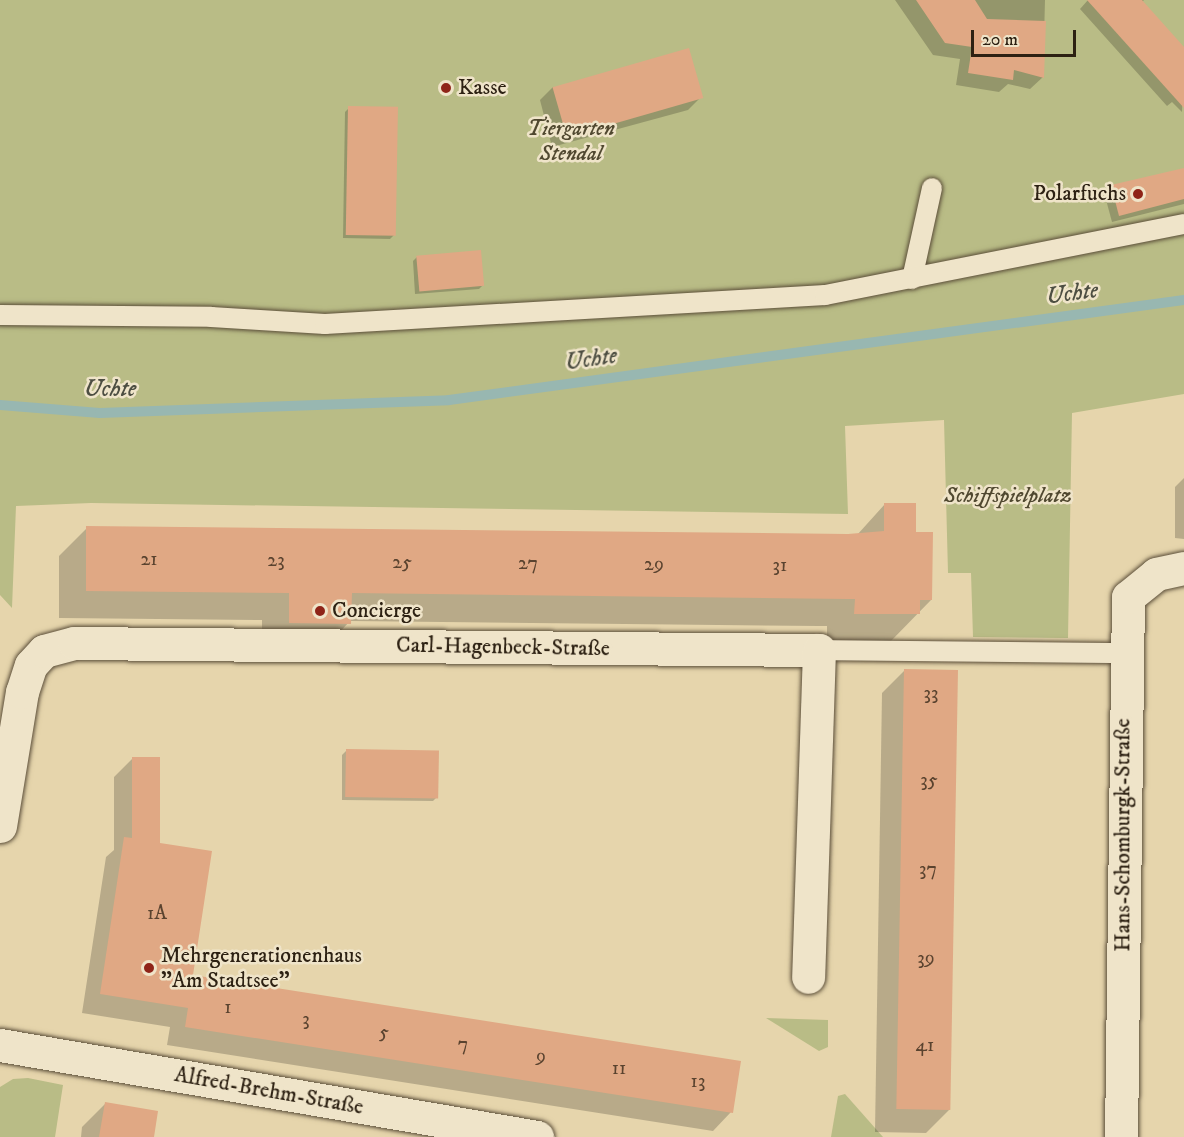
<!DOCTYPE html>
<meta charset="utf-8">
<style>
body{margin:0}
#map{position:relative;width:1184px;height:1137px;overflow:hidden;background:#e6d5ac;font-family:"IM FELL DW Pica",serif}
div>[style]{position:absolute}
.green>*{inset:0;background:#b9bc86}
.shadow>*{inset:0;background:#0003}
.stream>*{height:10px;margin:-5px;padding:0 5px;transform-origin:5px;border-radius:5px;background:#98b7b1}
.building>*{inset:0;background:#e0a884;transform-origin:0 0}
.roads{filter:drop-shadow(0 0 2px #5b4e39) drop-shadow(0 0 2px #5b4e39)}
.lane>*{height:20px;margin:-10px;padding:0 10px;transform-origin:10px;border-radius:10px;background:#efe4c9}
.street>*{height:33px;margin:-16.5px;padding:0 16.5px;transform-origin:16.5px;border-radius:16.5px;background:#efe4c9}
.dots>*{width:16px;height:16px;translate:-50% -50%;box-sizing:border-box;border:3px solid #efe4c9;border-radius:50%}
span{translate:-50% -50%;white-space:nowrap;text-align:center;line-height:1.15;-webkit-text-stroke:5px #efe4c9;paint-order:stroke}
.number-label{font-size:20px;color:#5a432f}
.number-label span{-webkit-text-stroke-width:0}
.poi-label{font-size:22px;color:#2d2113}
.left{translate:0 -50%;text-align:left}
.right{translate:-100% -50%;text-align:right}
.park-label{font-size:22px;color:#504830;font-style:italic}
.street-label{font-size:22px;color:#2d2113}
.water-label{font-size:24px;color:#4d4e42;font-style:italic}
.scale{position:absolute;left:971px;top:30px;width:105px;height:27px;box-sizing:border-box;border:3px solid #2d2113;border-top:0;padding-left:8px;font-size:18px;line-height:21px;white-space:nowrap;color:#2d2113;-webkit-text-stroke:4px #efe4c9;paint-order:stroke}
</style>
<div id="map">
<div class="green">
<i style="clip-path:polygon(0 0,1184px 0,1184px 394px,1072px 413px,1068px 638px,973px 637px,971px 573px,948px 573px,944px 420px,845px 426px,848px 514px,91px 503px,16px 506px,12px 608px,0 595px)"></i>
<i style="clip-path:polygon(766px 1018px,828px 1020px,828px 1047px,819px 1051px)"></i>
<i style="clip-path:polygon(28px 1078px,63px 1085px,55px 1137px,0 1137px,0 1087px,13px 1079px)"></i>
<i style="clip-path:polygon(845px 1094px,883px 1137px,831px 1137px,838px 1096px)"></i>
</div>
<div class="shadow">
<i style="clip-path:polygon(895px 0,1045px 0,1043px 77px,1030px 89px,1008px 84px,999px 92px,956px 85px,960px 59px,933px 55px)"></i>
<i style="clip-path:polygon(1088px 0,1144px 0,1142px 2px,1184px 49px,1182px 112px,1172px 102px,1167px 106px,1080px 9px)"></i>
<i style="clip-path:polygon(553px 87px,701px 97px,688px 110px,552px 147px,540px 100px)"></i>
<i style="clip-path:polygon(349px 108px,394px 235px,390px 239px,343px 238px,345px 112px)"></i>
<i style="clip-path:polygon(1184px 170px,1184px 204px,1112px 222px,1105px 196px,1112px 189px)"></i>
<i style="clip-path:polygon(417px 257px,483px 285px,479px 289px,415px 294px,413px 261px)"></i>
<i style="clip-path:polygon(1184px 478px,1184px 539px,1175px 538px,1175px 487px)"></i>
<i style="clip-path:polygon(885px 504px,914px 533px,931px 600px,890px 642px,827px 641px,827px 626px,819px 626px,350px 621px,322px 651px,262px 650px,262px 620px,59px 618px,59px 556px,87px 528px,857px 535px)"></i>
<i style="clip-path:polygon(905px 670px,949px 1110px,926px 1133px,875px 1132px,882px 693px)"></i>
<i style="clip-path:polygon(346px 751px,437px 797px,433px 801px,342px 800px,342px 755px)"></i>
<i style="clip-path:polygon(133px 758px,191px 976px,731px 1112px,713px 1131px,167px 1045px,170px 1027px,82px 1013px,106px 857px,114px 850px,114px 777px)"></i>
<i style="clip-path:polygon(105px 1104px,152px 1137px,81px 1137px,82px 1127px)"></i>
</div>
<div class="stream">
<i style="left:0;top:405px;width:100px;rotate:4.6deg"></i>
<i style="left:100px;top:413px;width:349px;rotate:-2.1deg"></i>
<i style="left:449px;top:400px;width:742px;rotate:-7.75deg"></i>
</div>
<div class="building">
<i style="clip-path:polygon(916px 0,975px 0,987px 19px,1046px 21px,1044px 78px,1014px 70px,1013px 80px,968px 73px,972px 47px,945px 43px)"></i>
<i style="clip-path:polygon(1087px 0,1142px 0,1184px 47px,1184px 108px)"></i>
<i style="left:689px;top:48px;width:52px;height:142px;rotate:74deg"></i>
<i style="left:348px;top:106px;width:50px;height:129px;rotate:1deg"></i>
<i style="clip-path:polygon(1184px 168px,1184px 199px,1119px 216px,1111px 185px)"></i>
<i style="left:481px;top:250px;width:36px;height:65px;rotate:85deg"></i>
<i style="clip-path:polygon(884px 503px,916px 503px,916px 532px,933px 532px,932px 600px,920px 600px,920px 614px,854px 614px,855px 599px,848px 599px,352px 593px,351px 624px,289px 623px,289px 593px,86px 591px,86px 526px,848px 534px,884px 531px)"></i>
<i style="left:904px;top:669px;width:54px;height:440px;rotate:1deg"></i>
<i style="left:346px;top:749px;width:93px;height:48px;rotate:1deg"></i>
<i style="clip-path:polygon(132px 757px,160px 757px,160px 843px,212px 851px,193px 975px,741px 1061px,733px 1113px,185px 1027px,188px 1008px,100px 994px,124px 837px,132px 838px)"></i>
<i style="clip-path:polygon(105px 1102px,158px 1111px,154px 1137px,99px 1137px)"></i>
</div>
<div class="roads">
<div class="lane">
<i style="left:912px;top:279px;width:93px;rotate:-77.6deg"></i>
<i style="left:0;top:315px;width:211px;rotate:0.5deg"></i>
<i style="left:211px;top:317px;width:114px;rotate:3.5deg"></i>
<i style="left:325px;top:324px;width:501px;rotate:-3.32deg"></i>
<i style="left:825px;top:295px;width:366px;rotate:-11.2deg"></i>
<i style="left:819px;top:650px;width:306px;rotate:0.6deg"></i>
</div>
<div class="street">
<i style="left:0;top:826px;width:136px;rotate:-80.7deg"></i>
<i style="left:22px;top:692px;width:28px;rotate:-72deg"></i>
<i style="left:31px;top:665px;width:19px;rotate:-47deg"></i>
<i style="left:44px;top:651px;width:31px;rotate:-15deg"></i>
<i style="left:74px;top:643px;width:745px;rotate:0.54deg"></i>
<i style="left:819px;top:650px;width:327px;rotate:91.9deg"></i>
<i style="left:0;top:1045px;width:545px;rotate:9.72deg"></i>
<i style="left:1121px;top:1137px;width:540px;rotate:-89.26deg"></i>
<i style="left:1128px;top:597px;width:36px;rotate:-39deg"></i>
<i style="left:1156px;top:574px;width:29px;rotate:-12deg"></i>
</div>
</div>
<div class="dots">
<i style="left:446px;top:88px;background:#8f2418"></i>
<i style="left:1138px;top:194px;background:#8f2418"></i>
<i style="left:320px;top:611px;background:#8f2418"></i>
<i style="left:149px;top:968px;background:#8f2418"></i>
</div>
<div class="number-label">
<span style="left:149px;top:559px">21</span>
<span style="left:276px;top:560px">23</span>
<span style="left:402px;top:562px">25</span>
<span style="left:528px;top:563px">27</span>
<span style="left:654px;top:564px">29</span>
<span style="left:780px;top:565px">31</span>
<span style="left:931px;top:693px">33</span>
<span style="left:929px;top:780px">35</span>
<span style="left:928px;top:869px">37</span>
<span style="left:157px;top:913px">1A</span>
<span style="left:926px;top:958px">39</span>
<span style="left:228px;top:1007px">1</span>
<span style="left:306px;top:1019px">3</span>
<span style="left:384px;top:1032px">5</span>
<span style="left:463px;top:1044px">7</span>
<span style="left:925px;top:1045px">41</span>
<span style="left:541px;top:1056px">9</span>
<span style="left:619px;top:1068px">11</span>
<span style="left:698px;top:1081px">13</span>
</div>
<div class="poi-label">
<span class="left" style="left:458px;top:88px">Kasse</span>
<span class="right" style="left:1126px;top:194px">Polarfuchs</span>
<span class="left" style="left:332px;top:611px">Concierge</span>
<span class="left" style="left:161px;top:968px">Mehrgenerationenhaus<br>"Am Stadtsee"</span>
</div>
<div class="park-label">
<span style="left:571px;top:141px">Tiergarten<br>Stendal</span>
<span style="left:1008px;top:496px">Schiffspielplatz</span>
</div>
<div class="street-label">
<span style="left:503px;top:647px;rotate:1deg">Carl-Hagenbeck-Straße</span>
<span style="left:1123px;top:835px;rotate:-90deg">Hans-Schomburgk-Straße</span>
<span style="left:269px;top:1091px;rotate:10deg">Alfred-Brehm-Straße</span>
</div>
<div class="water-label">
<span style="left:1072px;top:294px;rotate:-8deg">Uchte</span>
<span style="left:591px;top:360px;rotate:-8deg">Uchte</span>
<span style="left:110px;top:390px">Uchte</span>
</div>
<div class="scale">20 m</div>
</div>
